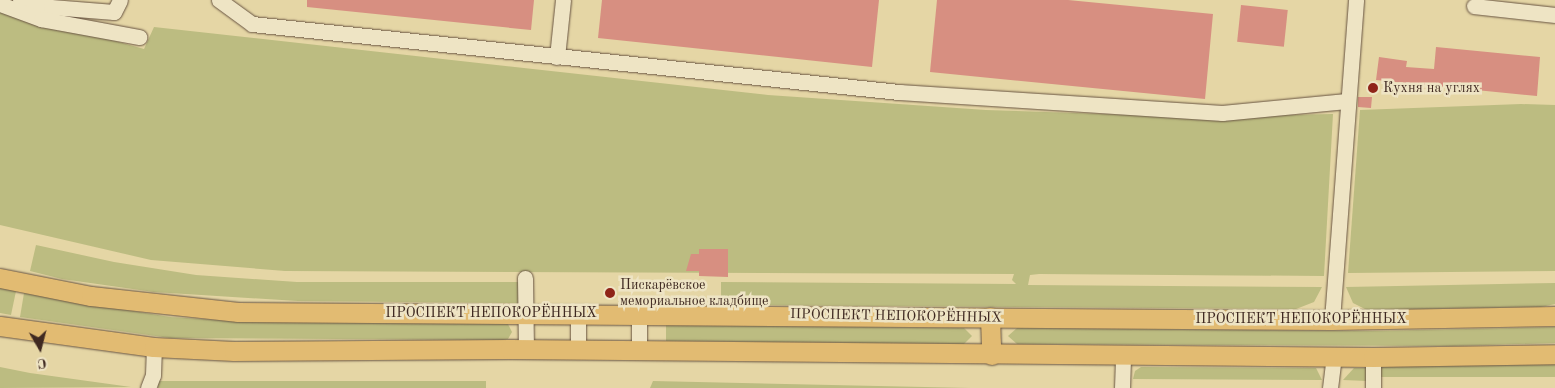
<!DOCTYPE html>
<meta charset="utf-8">
<style>
body{margin:0}
#map{position:relative;width:1555px;height:388px;overflow:hidden;background:#e5d6a5;font-family:"Old Standard TT",serif}
div>[style]{position:absolute}
.green>*{inset:0;background:#bcbc81;transform-origin:0 0}
.building>*{inset:0;background:#d78f81;transform-origin:0 0}
.roads{filter:drop-shadow(0 0 1px #685442) drop-shadow(0 0 1px #685442)}
.minor>*{height:15px;margin:-7.5px;padding:0 7.5px;transform-origin:7.5px;border-radius:7.5px;background:#eee4c4}
.major>*{height:19px;margin:-9.5px;padding:0 9.5px;transform-origin:9.5px;border-radius:9.5px;background:#e2bb72}
.dots>*{width:14px;height:14px;translate:-50% -50%;box-sizing:border-box;border:2px solid #eee4c4;border-radius:50%}
span{translate:-50% -50%;white-space:nowrap;text-align:center;line-height:1.15;-webkit-text-stroke:5px #eee4c4;paint-order:stroke}
.poi-label{font-size:14px;color:#3f2921}
.left{translate:0 -50%;text-align:left}
.street-label{font-size:14px;color:#3f2921}
.north{position:absolute;left:15px;top:323px;width:50px;height:50px;-webkit-text-stroke:4px #eee4c4;paint-order:stroke;rotate:172deg;font-size:14px;font-weight:700;line-height:20px;text-align:center;color:#3f2921}
.north::after{content:'';display:block;margin:auto;width:18px;height:22px;background:#3f2921;clip-path:polygon(50% 0,100% 100%,50% 72%,0 100%)}
</style>
<div id="map">
<div class="green">
<i style="clip-path:polygon(0 9px,144px 49px,154px 27px,768px 95px,986px 110px,1195px 117px,1333px 114px,1324px 276px,1039px 274px,1030px 275px,1028px 285px,1322px 287px,1314px 302px,1296px 309px,721px 305px,721px 282px,1016px 284px,1012px 280px,1014px 274px,285px 271px,151px 260px,0 225px)"></i>
<i style="clip-path:polygon(1521px 104px,1555px 105px,1555px 271px,1348px 273px,1360px 110px)"></i>
<i style="clip-path:polygon(36px 245px,114px 262px,196px 275px,297px 282px,521px 282px,522px 303px,298px 301px,154px 292px,62px 279px,30px 271px)"></i>
<i style="clip-path:polygon(1555px 283px,1555px 304px,1541px 307px,1367px 310px,1353px 303px,1346px 287px)"></i>
<i style="clip-path:polygon(0 288px,16px 291px,11px 315px,0 313px)"></i>
<i style="clip-path:polygon(24px 293px,170px 317px,235px 321px,502px 323px,508px 324px,512px 332px,508px 339px,503px 340px,170px 338px,20px 317px)"></i>
<i style="clip-path:polygon(666px 325px,964px 328px,972px 336px,964px 344px,666px 341px)"></i>
<i style="clip-path:polygon(1555px 327px,1555px 343px,1454px 346px,1017px 344px,1008px 336px,1017px 328px,1372px 331px)"></i>
<i style="left:1555px;top:364px;width:13px;height:178px;rotate:90deg"></i>
<i style="clip-path:polygon(0 367px,30px 373px,131px 387px,0 388px)"></i>
<i style="clip-path:polygon(1141px 367px,1316px 368px,1322px 380px,1133px 379px,1135px 371px)"></i>
<i style="clip-path:polygon(1354px 368px,1367px 368px,1367px 381px,1343px 380px)"></i>
<i style="left:158px;top:381px;width:328px;height:8px"></i>
<i style="clip-path:polygon(653px 381px,971px 388px,650px 388px)"></i>
</div>
<div class="building">
<i style="clip-path:polygon(307px 0,534px 0,531px 30px,307px 7px)"></i>
<i style="clip-path:polygon(602px 0,879px 0,872px 67px,598px 38px)"></i>
<i style="clip-path:polygon(937px 0,1068px 0,1213px 14px,1205px 99px,930px 72px)"></i>
<i style="left:1241px;top:5px;width:47px;height:37px;rotate:6deg"></i>
<i style="clip-path:polygon(1436px 47px,1540px 57px,1537px 96px,1376px 80px,1379px 57px,1407px 61px,1406px 67px,1434px 69px)"></i>
<i style="clip-path:polygon(1358px 97px,1372px 97px,1371px 108px,1358px 107px)"></i>
<i style="clip-path:polygon(699px 249px,728px 249px,728px 277px,699px 276px,699px 271px,686px 271px,691px 254px,699px 254px)"></i>
</div>
<div class="roads">
<div class="minor">
<i style="left:20px;top:0;width:32px;rotate:13deg"></i>
<i style="left:51px;top:7px;width:63px;rotate:4.5deg"></i>
<i style="left:114px;top:12px;width:13px;rotate:-63deg"></i>
<i style="left:219px;top:0;width:41px;rotate:36deg"></i>
<i style="left:252px;top:24px;width:651px;rotate:6deg"></i>
<i style="left:899px;top:92px;width:324px;rotate:3.7deg"></i>
<i style="left:1222px;top:113px;width:125px;rotate:-5.5deg"></i>
<i style="left:0;top:4px;width:44px;rotate:20.1deg"></i>
<i style="left:41px;top:19px;width:100px;rotate:10.4deg"></i>
<i style="left:1474px;top:6px;width:81px;rotate:6.3deg"></i>
<i style="left:557px;top:57px;width:57px;rotate:-84deg"></i>
<i style="left:525px;top:278px;width:72px;rotate:89.2deg"></i>
<i style="left:1332px;top:320px;width:321px;rotate:-85.7deg"></i>
<i style="left:578px;top:350px;width:37px;rotate:-90deg"></i>
<i style="left:639px;top:351px;width:37px;rotate:-90deg"></i>
<i style="left:1373px;top:357px;width:31px;rotate:90deg"></i>
<i style="left:148px;top:388px;width:14px;rotate:-69deg"></i>
<i style="left:153px;top:375px;width:28px;rotate:-88deg"></i>
<i style="left:1122px;top:388px;width:33px;rotate:-88deg"></i>
<i style="left:1330px;top:388px;width:31px;rotate:-83deg"></i>
</div>
<div class="major">
<i style="left:0;top:278px;width:93px;rotate:11.2deg"></i>
<i style="left:91px;top:296px;width:148px;rotate:6.2deg"></i>
<i style="left:238px;top:312px;width:1094px;rotate:0.42deg"></i>
<i style="left:1332px;top:320px;width:223px;rotate:-1deg"></i>
<i style="left:990px;top:317px;width:38px;rotate:88deg"></i>
<i style="left:0;top:326px;width:155px;rotate:7.8deg"></i>
<i style="left:154px;top:347px;width:80px;rotate:2.9deg"></i>
<i style="left:234px;top:351px;width:276px;rotate:-0.4deg"></i>
<i style="left:510px;top:349px;width:863px;rotate:0.53deg"></i>
<i style="left:1373px;top:357px;width:182px;rotate:-0.9deg"></i>
</div>
</div>
<div class="dots">
<i style="left:1373px;top:88px;background:#8f2418"></i>
<i style="left:610px;top:293px;background:#8f2418"></i>
</div>
<div class="poi-label">
<span class="left" style="left:1383px;top:88px">Кухня на углях</span>
<span class="left" style="left:620px;top:293px">Пискарёвское<br>мемориальное кладбище</span>
</div>
<div class="street-label">
<span style="left:491px;top:313px">ПРОСПЕКТ НЕПОКОРЁННЫХ</span>
<span style="left:896px;top:316px;rotate:1deg">ПРОСПЕКТ НЕПОКОРЁННЫХ</span>
<span style="left:1301px;top:319px">ПРОСПЕКТ НЕПОКОРЁННЫХ</span>
</div>
<div class="north">С</div>
</div>
